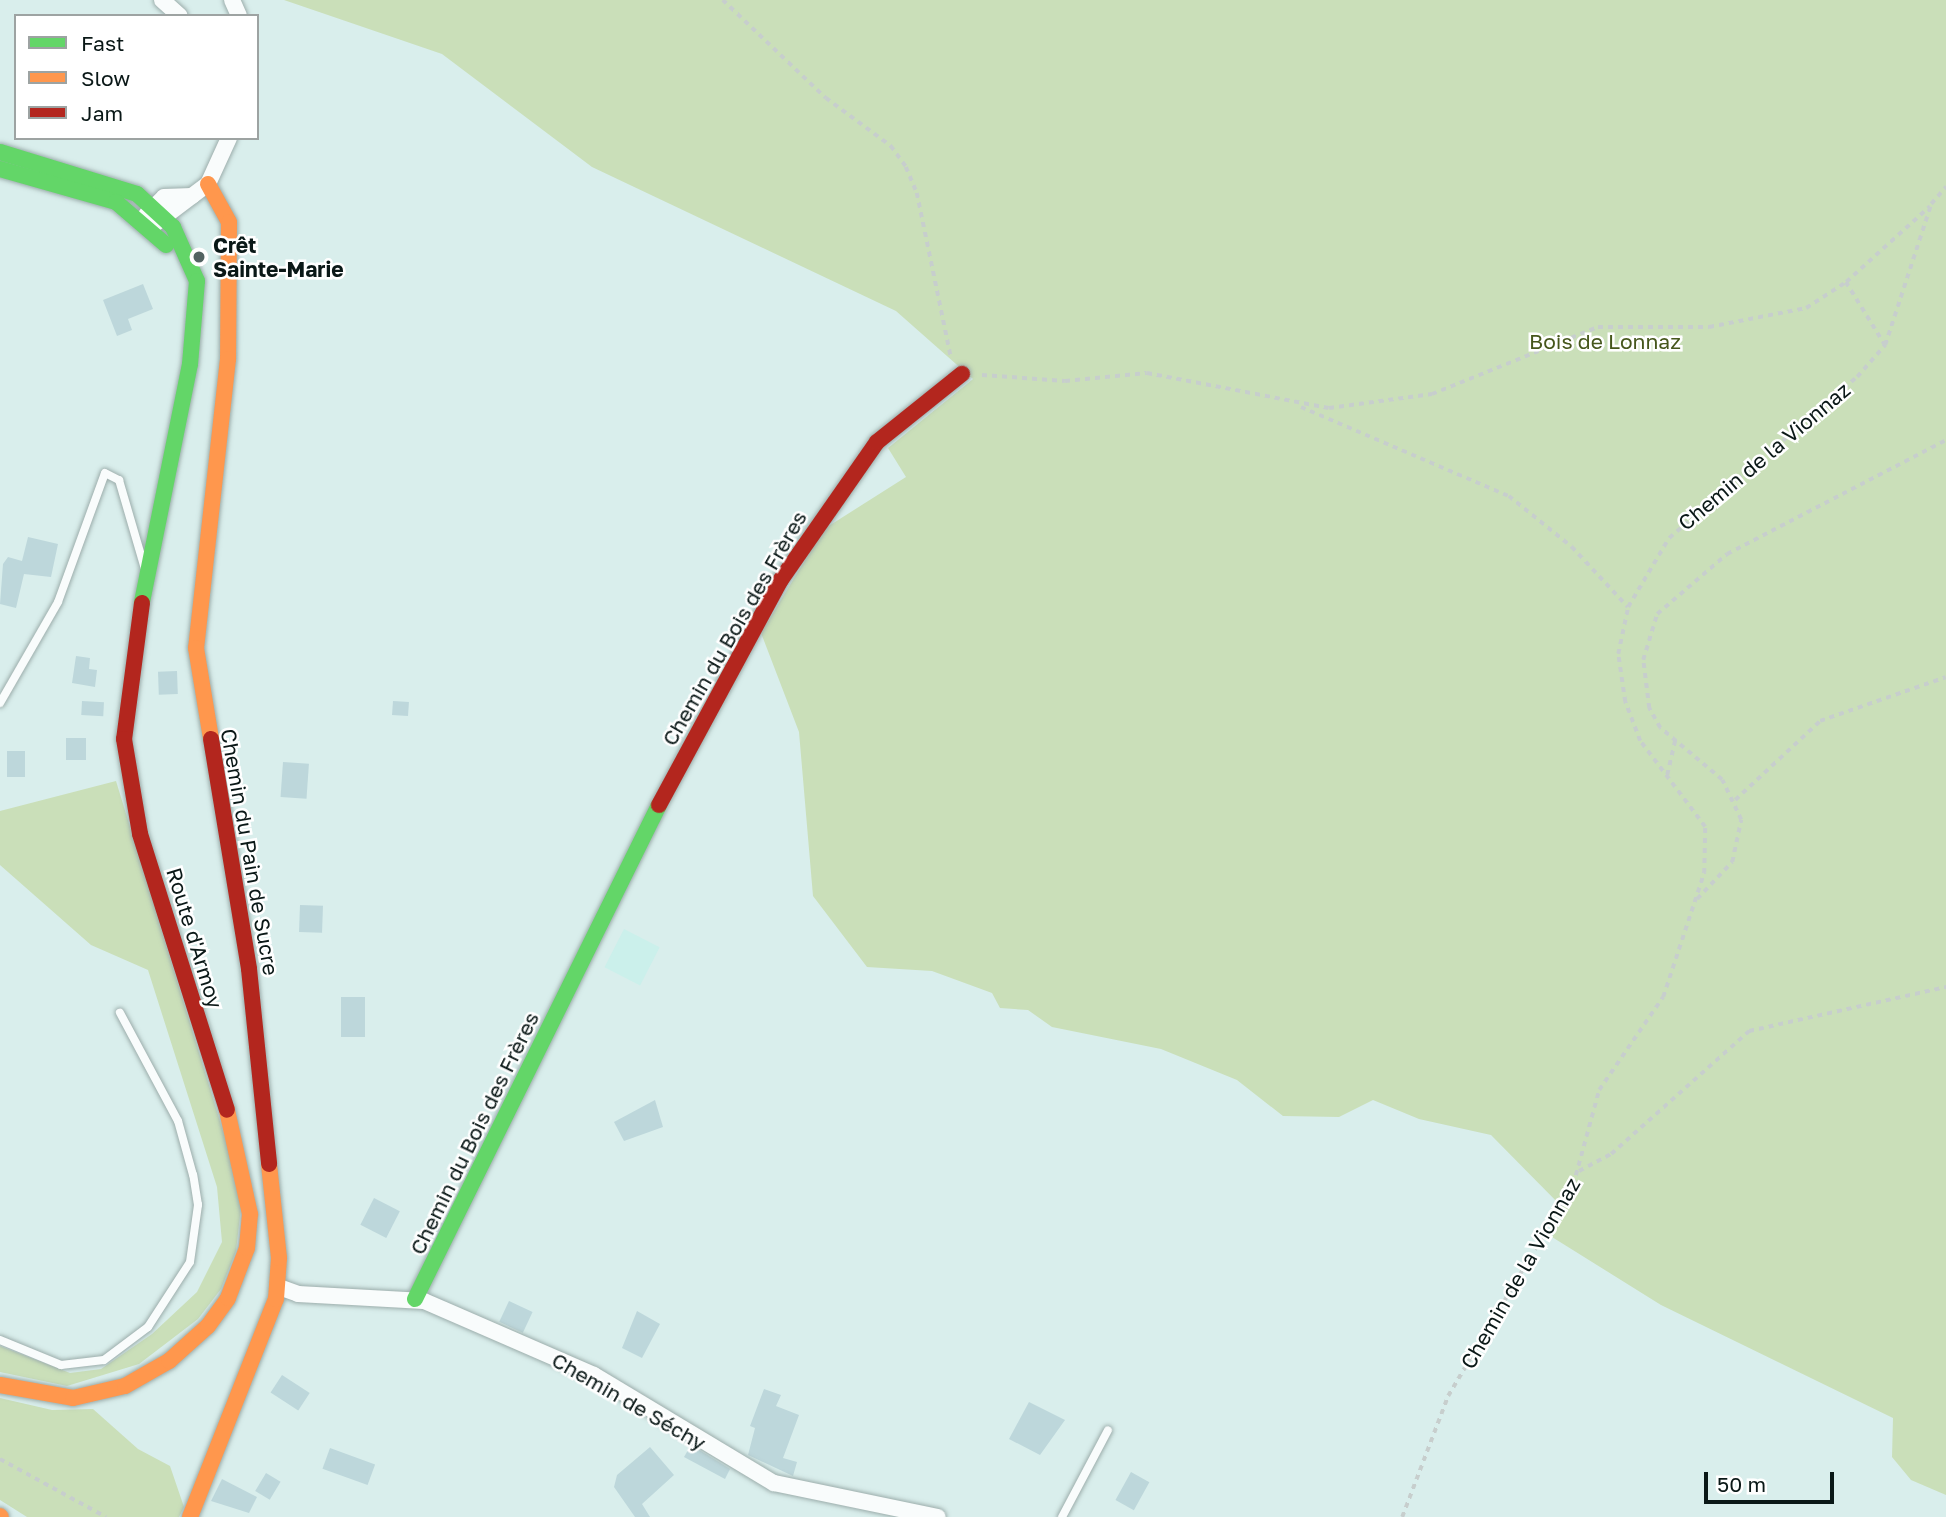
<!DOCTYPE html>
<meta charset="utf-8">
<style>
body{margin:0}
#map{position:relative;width:1946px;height:1517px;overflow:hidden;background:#d9eeec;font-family:"Golos Text",sans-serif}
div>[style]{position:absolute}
.built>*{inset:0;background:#cbf0eb;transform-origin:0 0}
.green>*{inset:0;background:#cadfb9}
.building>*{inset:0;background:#bdd7db;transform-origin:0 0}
.path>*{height:3.5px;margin-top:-1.75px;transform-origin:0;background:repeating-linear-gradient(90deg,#c7cecd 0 5px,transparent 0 10px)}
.roads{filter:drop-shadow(0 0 2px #9cadab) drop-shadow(0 0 2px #9cadab)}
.lane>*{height:8px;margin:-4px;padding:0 4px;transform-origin:4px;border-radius:4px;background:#f9fcfc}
.street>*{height:16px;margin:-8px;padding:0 8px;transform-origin:8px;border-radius:8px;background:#f9fcfc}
.fast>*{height:16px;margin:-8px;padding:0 8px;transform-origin:8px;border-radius:8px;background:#63d668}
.slow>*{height:16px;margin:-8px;padding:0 8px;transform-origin:8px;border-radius:8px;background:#ff974d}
.jam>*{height:16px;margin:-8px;padding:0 8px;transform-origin:8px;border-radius:8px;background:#b3261e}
.dots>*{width:19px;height:19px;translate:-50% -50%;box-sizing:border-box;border:4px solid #fff;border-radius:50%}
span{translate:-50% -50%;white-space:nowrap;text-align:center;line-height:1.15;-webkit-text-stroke:5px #fff;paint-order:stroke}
.poi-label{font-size:21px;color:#0a1817;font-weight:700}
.left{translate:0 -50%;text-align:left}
.park-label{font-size:21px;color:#46571c}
.street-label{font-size:21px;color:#0a1817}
.legend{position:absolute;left:14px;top:14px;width:245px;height:126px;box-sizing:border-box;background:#fff;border:2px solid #9da3a2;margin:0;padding:9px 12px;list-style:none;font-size:21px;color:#0a1817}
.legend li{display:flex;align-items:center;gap:14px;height:35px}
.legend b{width:35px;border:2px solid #9da3a2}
.scale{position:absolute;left:1704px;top:1472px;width:130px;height:32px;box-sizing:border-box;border:4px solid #0a1817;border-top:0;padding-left:9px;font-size:21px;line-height:24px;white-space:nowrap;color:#0a1817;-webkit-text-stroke:5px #fff;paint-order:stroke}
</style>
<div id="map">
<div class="built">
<i style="left:624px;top:929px;width:40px;height:43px;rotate:27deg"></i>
</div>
<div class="green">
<i style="clip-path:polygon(284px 0,1946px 0,1946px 1495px,1911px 1480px,1892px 1457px,1893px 1418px,1661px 1305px,1552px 1237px,1566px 1211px,1491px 1135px,1419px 1119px,1373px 1100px,1339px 1117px,1283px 1116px,1237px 1080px,1161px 1049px,1052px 1027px,1028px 1010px,1000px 1008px,992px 993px,932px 971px,867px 967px,813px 896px,799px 732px,761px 633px,824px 529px,906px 477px,888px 448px,973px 379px,896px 311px,592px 167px,442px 54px)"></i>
<i style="clip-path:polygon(116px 781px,233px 1164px,241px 1207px,236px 1251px,221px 1289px,198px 1319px,139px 1364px,67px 1386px,0 1372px,0 1346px,70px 1373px,101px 1369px,152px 1334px,197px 1292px,222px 1242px,217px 1187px,148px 970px,91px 945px,0 865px,0 811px)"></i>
<i style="clip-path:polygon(0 1398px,52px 1410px,93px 1409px,138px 1449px,170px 1466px,184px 1507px,179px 1517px,27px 1517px,0 1500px)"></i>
</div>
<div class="building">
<i style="clip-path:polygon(143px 284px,153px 309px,128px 319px,132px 330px,117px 336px,103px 300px)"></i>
<i style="clip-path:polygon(28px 537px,58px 544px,51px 577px,24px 574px,16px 608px,0 604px,3px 564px,8px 557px,22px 561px)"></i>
<i style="clip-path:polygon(76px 656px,90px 658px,89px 669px,97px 670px,95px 687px,72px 683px)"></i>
<i style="left:177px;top:671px;width:23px;height:19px;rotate:88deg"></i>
<i style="left:82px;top:701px;width:22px;height:14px;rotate:3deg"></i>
<i style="left:393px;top:701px;width:16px;height:14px;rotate:4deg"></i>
<i style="left:86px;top:738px;width:22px;height:20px;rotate:90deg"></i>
<i style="left:7px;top:751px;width:18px;height:26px"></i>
<i style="left:283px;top:762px;width:26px;height:35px;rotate:4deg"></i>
<i style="left:300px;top:905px;width:23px;height:27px;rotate:2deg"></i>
<i style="left:341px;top:997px;width:24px;height:40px"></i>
<i style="clip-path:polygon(655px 1100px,663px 1127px,624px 1141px,614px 1122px)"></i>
<i style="left:374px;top:1198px;width:29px;height:30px;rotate:27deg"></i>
<i style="left:509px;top:1301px;width:26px;height:23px;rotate:25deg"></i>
<i style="clip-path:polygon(637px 1311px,660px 1324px,642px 1358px,622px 1348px)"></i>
<i style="left:282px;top:1375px;width:33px;height:21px;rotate:33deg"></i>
<i style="clip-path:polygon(764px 1389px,781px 1395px,776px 1406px,799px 1415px,783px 1458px,797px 1462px,793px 1476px,748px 1455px,755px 1428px,750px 1426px)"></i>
<i style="clip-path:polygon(1029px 1402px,1065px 1420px,1040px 1455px,1009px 1439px)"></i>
<i style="clip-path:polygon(691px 1445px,730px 1469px,725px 1479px,684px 1457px)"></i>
<i style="clip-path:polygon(650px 1447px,674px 1475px,642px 1504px,650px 1517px,635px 1517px,614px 1487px,617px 1475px)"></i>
<i style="left:330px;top:1448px;width:48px;height:22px;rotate:20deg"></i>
<i style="left:1131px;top:1472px;width:21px;height:32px;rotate:29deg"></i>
<i style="left:266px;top:1473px;width:17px;height:21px;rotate:31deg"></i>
<i style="clip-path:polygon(222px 1479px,257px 1497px,249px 1513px,211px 1501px)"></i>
</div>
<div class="path">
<i style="left:723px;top:0;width:142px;rotate:43.6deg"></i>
<i style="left:826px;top:98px;width:81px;rotate:36.4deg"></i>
<i style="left:891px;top:146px;width:26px;rotate:54deg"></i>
<i style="left:906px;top:167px;width:28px;rotate:67deg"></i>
<i style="left:917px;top:193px;width:167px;rotate:78.3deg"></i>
<i style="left:1846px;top:282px;width:74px;rotate:58.2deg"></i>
<i style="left:982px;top:375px;width:83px;rotate:4.1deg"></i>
<i style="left:1065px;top:381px;width:82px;rotate:-5.6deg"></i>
<i style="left:1147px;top:373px;width:185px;rotate:10.9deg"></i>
<i style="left:1329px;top:408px;width:104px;rotate:-7.7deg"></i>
<i style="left:1432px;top:394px;width:179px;rotate:-22deg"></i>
<i style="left:1598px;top:327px;width:111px"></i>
<i style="left:1709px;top:327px;width:99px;rotate:-11.1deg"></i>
<i style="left:1806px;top:308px;width:48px;rotate:-33deg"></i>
<i style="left:1846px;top:282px;width:113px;rotate:-42.1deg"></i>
<i style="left:1301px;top:407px;width:226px;rotate:23.2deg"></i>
<i style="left:1509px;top:496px;width:81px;rotate:39deg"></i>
<i style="left:1572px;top:547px;width:82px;rotate:47deg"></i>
<i style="left:1667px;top:775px;width:36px;rotate:-77deg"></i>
<i style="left:1735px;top:800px;width:116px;rotate:-42.9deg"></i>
<i style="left:1820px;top:721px;width:133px;rotate:-19.2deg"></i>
<i style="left:1697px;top:899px;width:51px;rotate:-46.6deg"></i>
<i style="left:1732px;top:862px;width:43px;rotate:-77.9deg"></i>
<i style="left:1741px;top:820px;width:44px;rotate:-115.4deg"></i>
<i style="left:1722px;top:780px;width:81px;rotate:-140deg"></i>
<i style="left:1660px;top:728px;width:23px;rotate:-119deg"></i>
<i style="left:1649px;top:708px;width:48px;rotate:-97.1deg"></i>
<i style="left:1643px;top:660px;width:48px;rotate:-73.1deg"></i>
<i style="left:1657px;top:614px;width:92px;rotate:-40.6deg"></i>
<i style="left:1727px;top:554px;width:247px;rotate:-27.5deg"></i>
<i style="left:1579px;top:1171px;width:36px;rotate:-28deg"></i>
<i style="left:1611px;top:1154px;width:185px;rotate:-41.7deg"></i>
<i style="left:1749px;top:1031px;width:202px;rotate:-12.6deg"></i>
<i style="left:0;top:1459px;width:121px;rotate:28.7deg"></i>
<i style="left:1402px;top:1517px;width:129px;rotate:-69.2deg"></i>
<i style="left:1448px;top:1396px;width:245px;rotate:-59.4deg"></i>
<i style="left:1573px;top:1185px;width:98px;rotate:-74.7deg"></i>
<i style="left:1599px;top:1090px;width:113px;rotate:-55.5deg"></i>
<i style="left:1663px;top:997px;width:131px;rotate:-71.7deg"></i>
<i style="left:1704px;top:873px;width:46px;rotate:-88.8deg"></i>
<i style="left:1705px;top:827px;width:108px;rotate:-127.1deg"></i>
<i style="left:1640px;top:741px;width:42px;rotate:-111deg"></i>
<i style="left:1625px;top:702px;width:49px;rotate:-98.3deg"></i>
<i style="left:1618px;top:654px;width:48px;rotate:-78deg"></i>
<i style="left:1628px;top:607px;width:80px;rotate:-59.3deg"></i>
<i style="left:1669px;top:538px;width:248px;rotate:-40.6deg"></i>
<i style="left:1857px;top:377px;width:43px;rotate:-48.8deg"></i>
<i style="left:1885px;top:345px;width:148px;rotate:-71.9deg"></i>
<i style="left:1931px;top:204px;width:23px;rotate:-49deg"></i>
</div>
<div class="roads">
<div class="lane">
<i style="left:0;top:703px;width:116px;rotate:-60.1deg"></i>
<i style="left:58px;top:602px;width:137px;rotate:-70deg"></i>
<i style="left:105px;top:473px;width:16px;rotate:27deg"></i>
<i style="left:119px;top:480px;width:93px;rotate:73.7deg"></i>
<i style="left:0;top:1340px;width:66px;rotate:22.3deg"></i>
<i style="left:61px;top:1365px;width:43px;rotate:-6.6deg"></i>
<i style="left:104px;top:1360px;width:55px;rotate:-36.9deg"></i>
<i style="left:148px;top:1327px;width:77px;rotate:-57.1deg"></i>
<i style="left:190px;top:1262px;width:58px;rotate:-82deg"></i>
<i style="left:198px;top:1205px;width:30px;rotate:-99deg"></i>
<i style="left:193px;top:1175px;width:56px;rotate:-105.5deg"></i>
<i style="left:178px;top:1121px;width:123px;rotate:-118.2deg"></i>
<i style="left:1062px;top:1517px;width:98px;rotate:-62.1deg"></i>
</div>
<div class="street">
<i style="left:162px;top:0;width:24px;rotate:42deg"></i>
<i style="left:232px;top:0;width:17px;rotate:66deg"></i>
<i style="left:146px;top:215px;width:25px;rotate:-45deg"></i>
<i style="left:164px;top:197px;width:28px;rotate:-2deg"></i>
<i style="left:156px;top:223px;width:65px;rotate:-36.9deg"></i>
<i style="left:208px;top:184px;width:51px;rotate:-65.5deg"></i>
<i style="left:279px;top:1287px;width:20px;rotate:20deg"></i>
<i style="left:298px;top:1294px;width:126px;rotate:3.2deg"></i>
<i style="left:424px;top:1301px;width:185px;rotate:23.5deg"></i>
<i style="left:594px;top:1375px;width:210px;rotate:31deg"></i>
<i style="left:774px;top:1483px;width:167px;rotate:11.7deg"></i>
</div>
<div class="fast">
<i style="left:0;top:152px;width:143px;rotate:17deg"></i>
<i style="left:137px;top:194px;width:49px;rotate:42.5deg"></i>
<i style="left:173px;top:227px;width:59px;rotate:66deg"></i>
<i style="left:197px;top:281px;width:83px;rotate:94.8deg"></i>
<i style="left:190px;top:364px;width:244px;rotate:101.4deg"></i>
<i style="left:0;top:169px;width:121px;rotate:15.9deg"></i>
<i style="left:116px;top:202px;width:66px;rotate:40.7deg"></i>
<i style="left:415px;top:1299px;width:551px;rotate:-63.71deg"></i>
</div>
<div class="slow">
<i style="left:208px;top:184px;width:43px;rotate:61.1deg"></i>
<i style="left:229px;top:222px;width:137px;rotate:90.4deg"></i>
<i style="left:228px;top:359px;width:291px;rotate:96.3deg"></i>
<i style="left:196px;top:648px;width:92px;rotate:80.6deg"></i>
<i style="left:0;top:1385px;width:74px;rotate:10.1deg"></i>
<i style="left:73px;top:1398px;width:53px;rotate:-13deg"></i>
<i style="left:125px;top:1386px;width:51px;rotate:-29.6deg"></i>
<i style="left:169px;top:1361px;width:52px;rotate:-41.9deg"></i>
<i style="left:208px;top:1326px;width:34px;rotate:-54deg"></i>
<i style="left:228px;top:1298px;width:53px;rotate:-69.2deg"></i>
<i style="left:247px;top:1248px;width:34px;rotate:-85deg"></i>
<i style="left:250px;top:1214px;width:107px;rotate:-102.5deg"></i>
<i style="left:0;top:1516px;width:1px;rotate:45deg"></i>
<i style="left:190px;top:1517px;width:234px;rotate:-68.5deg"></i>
<i style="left:276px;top:1299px;width:41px;rotate:-85.8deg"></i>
<i style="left:279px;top:1258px;width:95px;rotate:-96.1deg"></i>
</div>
<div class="jam">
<i style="left:142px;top:603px;width:137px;rotate:97.5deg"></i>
<i style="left:124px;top:739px;width:96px;rotate:80.4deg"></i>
<i style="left:140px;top:834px;width:289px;rotate:72.5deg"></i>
<i style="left:211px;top:739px;width:233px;rotate:80.6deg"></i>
<i style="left:249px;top:969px;width:196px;rotate:84.1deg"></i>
<i style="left:659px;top:805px;width:255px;rotate:-61.6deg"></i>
<i style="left:780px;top:581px;width:169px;rotate:-55.1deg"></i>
<i style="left:877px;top:442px;width:109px;rotate:-38.7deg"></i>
</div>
</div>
<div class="dots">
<i style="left:199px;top:257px;background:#526362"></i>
</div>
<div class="poi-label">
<span class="left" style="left:213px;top:257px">Crêt<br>Sainte-Marie</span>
</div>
<div class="park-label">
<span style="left:1605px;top:341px">Bois de Lonnaz</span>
</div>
<div class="street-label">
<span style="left:1764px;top:456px;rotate:-40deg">Chemin de la Vionnaz</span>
<span style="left:734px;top:628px;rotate:-60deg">Chemin du Bois des Frères</span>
<span style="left:250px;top:852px;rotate:80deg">Chemin du Pain de Sucre</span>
<span style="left:195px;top:938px;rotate:73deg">Route d'Armoy</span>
<span style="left:474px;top:1133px;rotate:-64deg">Chemin du Bois des Frères</span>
<span style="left:1520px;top:1273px;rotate:-60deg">Chemin de la Vionnaz</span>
<span style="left:629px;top:1401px;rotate:30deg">Chemin de Séchy</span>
</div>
<ul class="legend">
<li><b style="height:9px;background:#63d668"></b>Fast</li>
<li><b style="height:9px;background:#ff974d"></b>Slow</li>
<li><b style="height:9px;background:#b3261e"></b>Jam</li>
</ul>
<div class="scale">50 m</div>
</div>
